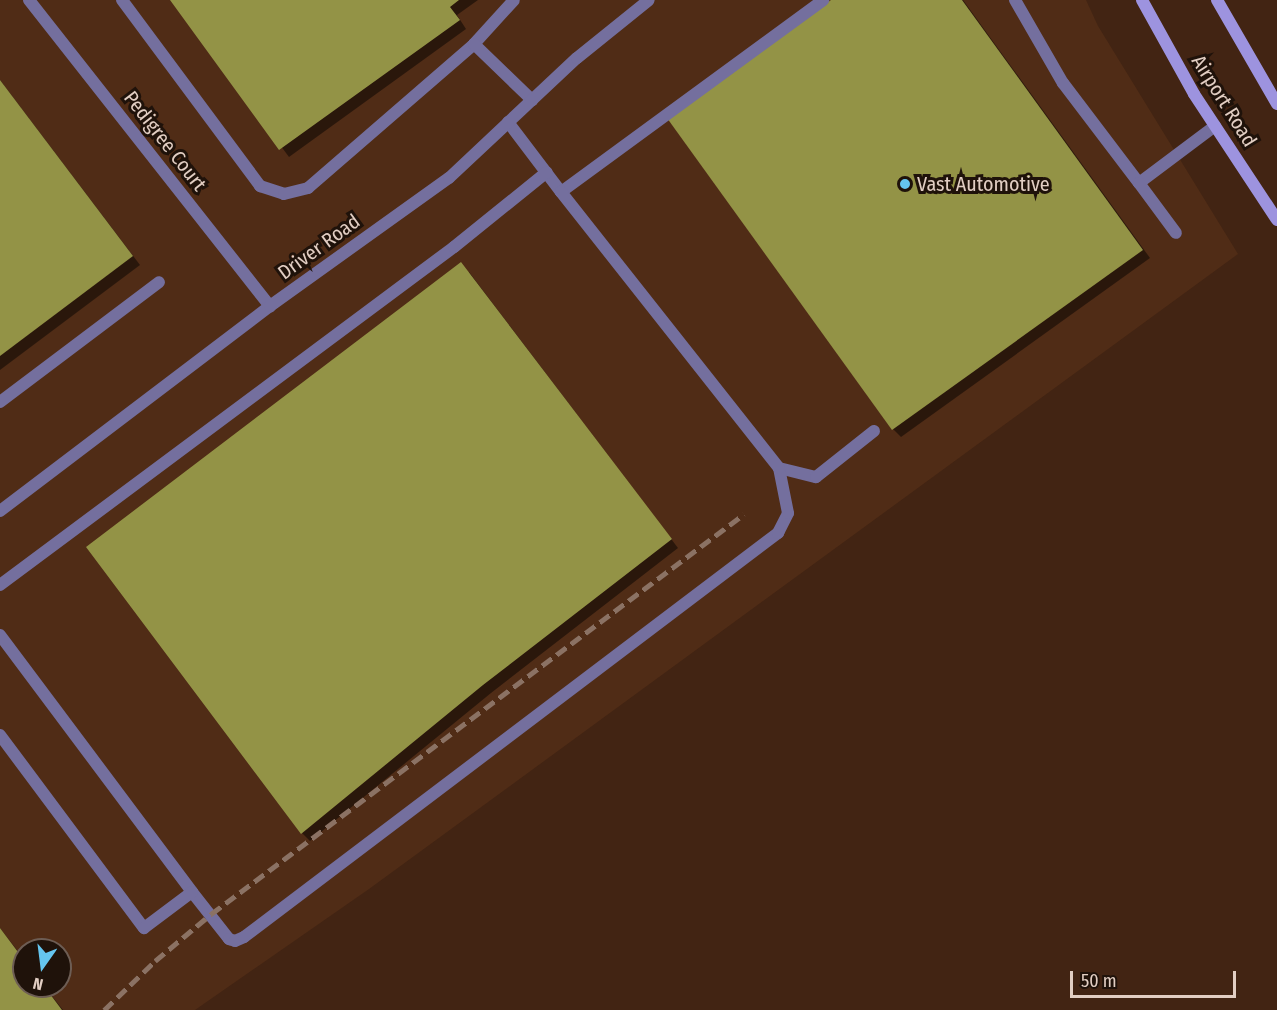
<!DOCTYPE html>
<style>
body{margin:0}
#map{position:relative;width:1277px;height:1010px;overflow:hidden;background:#422413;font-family:"Fira Sans Condensed",sans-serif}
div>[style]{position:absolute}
.built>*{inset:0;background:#502c16}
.shadow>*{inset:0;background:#0007}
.building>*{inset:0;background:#939346}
.lane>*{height:12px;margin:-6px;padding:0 6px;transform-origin:6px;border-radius:6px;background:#746f9e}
.street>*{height:12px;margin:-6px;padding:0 6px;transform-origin:6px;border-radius:6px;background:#746f9e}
.secondary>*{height:12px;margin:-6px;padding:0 6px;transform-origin:6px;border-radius:6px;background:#9d93df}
.rail>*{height:4.5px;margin-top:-2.25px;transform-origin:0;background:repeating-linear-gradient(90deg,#8b7264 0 12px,transparent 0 18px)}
.dots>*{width:16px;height:16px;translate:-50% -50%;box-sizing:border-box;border:3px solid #1f120a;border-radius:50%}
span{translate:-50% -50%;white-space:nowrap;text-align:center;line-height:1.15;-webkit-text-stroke:6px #1f120a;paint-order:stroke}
.street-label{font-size:20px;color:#e2cec3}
.poi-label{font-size:20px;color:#e2cec3}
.left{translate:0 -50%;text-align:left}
.north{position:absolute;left:12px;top:938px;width:60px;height:60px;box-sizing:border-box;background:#1f120a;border:2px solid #6d5d54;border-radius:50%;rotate:194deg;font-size:16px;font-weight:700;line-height:24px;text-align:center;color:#e2cec3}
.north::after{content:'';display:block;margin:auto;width:21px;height:27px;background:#65c5ef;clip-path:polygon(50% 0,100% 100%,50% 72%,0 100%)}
.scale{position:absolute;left:1070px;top:971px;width:166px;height:27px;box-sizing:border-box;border:3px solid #e2cec3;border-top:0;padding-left:8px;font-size:18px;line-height:21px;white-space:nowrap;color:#e2cec3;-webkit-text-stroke:4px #1f120a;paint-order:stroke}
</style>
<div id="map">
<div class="built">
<i style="clip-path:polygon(evenodd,0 0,1086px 0,1098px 26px,1238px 254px,369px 889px,195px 1010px,0 1010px,0 0,24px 950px,60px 950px,60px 986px,24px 986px,24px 950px)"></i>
</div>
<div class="shadow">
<i style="clip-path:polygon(172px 0,478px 0,457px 15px,466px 29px,289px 157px)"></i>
<i style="clip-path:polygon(834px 0,963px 0,1150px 258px,901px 437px,893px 429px)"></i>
<i style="clip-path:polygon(0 80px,140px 265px,0 370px)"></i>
<i style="clip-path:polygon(469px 272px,678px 548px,491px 693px,310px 841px,302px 833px)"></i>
<i style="clip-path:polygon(0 928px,24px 959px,24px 986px,44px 986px,63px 1010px,0 1010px)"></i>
</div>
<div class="building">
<i style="clip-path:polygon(170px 0,459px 0,450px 7px,460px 20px,279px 150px)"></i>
<i style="clip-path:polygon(831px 0,962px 0,1143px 250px,892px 430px,667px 118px)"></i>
<i style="clip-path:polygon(0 80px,133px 256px,0 356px)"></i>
<i style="clip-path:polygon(461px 262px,672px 539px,483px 685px,301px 834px,86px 547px)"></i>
<i style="clip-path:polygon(0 928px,24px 960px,24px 986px,44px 986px,62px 1010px,0 1010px)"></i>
</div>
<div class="lane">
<i style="left:122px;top:0;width:232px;rotate:53.4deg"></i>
<i style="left:260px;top:186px;width:25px;rotate:18deg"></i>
<i style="left:284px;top:194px;width:25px;rotate:-14deg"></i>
<i style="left:308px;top:188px;width:220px;rotate:-40.9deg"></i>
<i style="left:474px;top:44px;width:59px;rotate:-47.7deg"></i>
<i style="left:1015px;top:0;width:96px;rotate:60deg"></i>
<i style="left:1063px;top:83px;width:126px;rotate:52.8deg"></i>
<i style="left:1139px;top:183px;width:95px;rotate:-36.9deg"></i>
<i style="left:474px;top:44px;width:81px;rotate:44deg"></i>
<i style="left:508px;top:122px;width:88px;rotate:52.9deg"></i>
<i style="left:561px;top:192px;width:325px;rotate:-36.2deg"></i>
<i style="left:1139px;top:183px;width:62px;rotate:53.5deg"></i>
<i style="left:0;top:402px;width:199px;rotate:-37deg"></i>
<i style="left:779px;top:468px;width:38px;rotate:14deg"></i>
<i style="left:816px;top:477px;width:74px;rotate:-38.4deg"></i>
<i style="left:0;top:585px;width:566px;rotate:-36.67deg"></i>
<i style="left:454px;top:247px;width:119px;rotate:-38.9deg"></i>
<i style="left:0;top:635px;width:321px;rotate:53.2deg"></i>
<i style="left:192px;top:892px;width:60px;rotate:51.8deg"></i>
<i style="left:229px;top:939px;width:6px;rotate:18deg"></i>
<i style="left:235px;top:941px;width:10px;rotate:-24deg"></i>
<i style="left:244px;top:937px;width:670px;rotate:-37.11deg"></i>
<i style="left:778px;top:533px;width:22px;rotate:-63deg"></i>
<i style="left:788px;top:513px;width:46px;rotate:-101.3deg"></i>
<i style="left:779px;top:468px;width:352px;rotate:-128.3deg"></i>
<i style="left:0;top:735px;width:241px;rotate:53.3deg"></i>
<i style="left:144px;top:928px;width:60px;rotate:-36.9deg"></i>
</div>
<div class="street">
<i style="left:29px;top:0;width:390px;rotate:51.8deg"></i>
<i style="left:0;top:511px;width:339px;rotate:-37.2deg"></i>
<i style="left:270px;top:306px;width:220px;rotate:-35.6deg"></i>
<i style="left:449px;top:178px;width:175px;rotate:-43.2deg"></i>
<i style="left:577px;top:58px;width:92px;rotate:-38.9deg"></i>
</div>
<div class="secondary">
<i style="left:1142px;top:0;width:107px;rotate:61deg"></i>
<i style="left:1194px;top:94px;width:151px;rotate:56.6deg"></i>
<i style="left:1217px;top:0;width:120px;rotate:60deg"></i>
</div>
<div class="rail">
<i style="left:104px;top:1010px;width:71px;rotate:-43.9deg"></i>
<i style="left:155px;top:961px;width:73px;rotate:-40deg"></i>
<i style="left:211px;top:914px;width:666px;rotate:-36.89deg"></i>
</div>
<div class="dots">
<i style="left:905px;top:184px;background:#65c5ef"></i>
</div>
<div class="street-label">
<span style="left:1224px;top:101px;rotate:58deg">Airport Road</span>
<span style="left:165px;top:141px;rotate:52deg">Pedigree Court</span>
<span style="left:319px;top:247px;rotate:-36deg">Driver Road</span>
</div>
<div class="poi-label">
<span class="left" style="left:917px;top:184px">Vast Automotive</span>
</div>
<div class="north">N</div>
<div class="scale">50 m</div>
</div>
